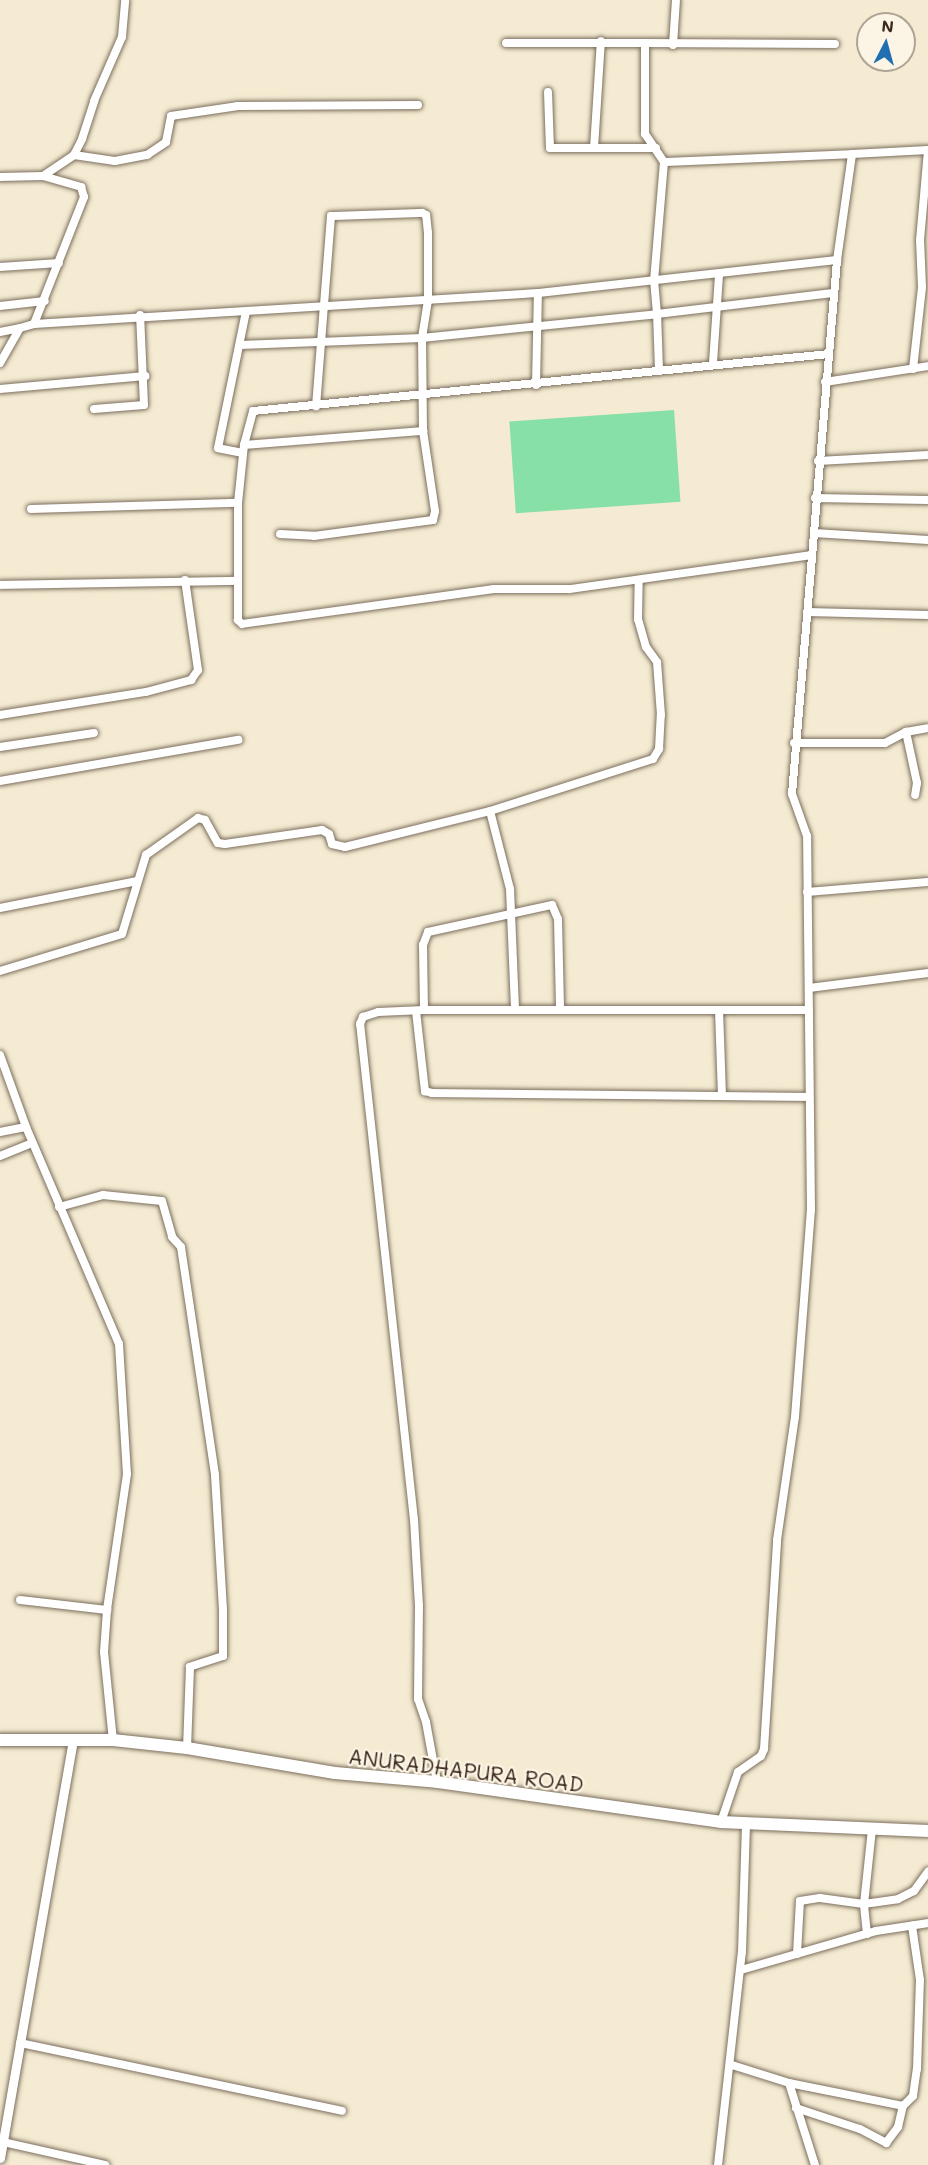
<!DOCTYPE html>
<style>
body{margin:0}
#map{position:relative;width:928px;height:2165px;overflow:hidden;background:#f4ebd2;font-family:Mali,sans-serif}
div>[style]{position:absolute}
.green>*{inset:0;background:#87e0a5;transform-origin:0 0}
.roads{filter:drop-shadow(0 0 2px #7c6e5d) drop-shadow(0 0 2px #7c6e5d)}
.minor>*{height:8px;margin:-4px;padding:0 4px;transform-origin:4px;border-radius:4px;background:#fff}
.tertiary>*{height:9px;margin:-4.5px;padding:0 4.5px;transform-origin:4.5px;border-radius:4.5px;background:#fff}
.trunk>*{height:12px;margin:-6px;padding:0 6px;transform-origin:6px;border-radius:6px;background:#fff}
span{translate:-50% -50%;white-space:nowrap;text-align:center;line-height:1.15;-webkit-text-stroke:4.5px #fcf5e5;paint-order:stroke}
.street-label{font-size:21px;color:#3b2a1e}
.north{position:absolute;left:856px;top:12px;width:60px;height:60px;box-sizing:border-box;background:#fcf5e5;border:2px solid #afa495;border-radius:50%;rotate:6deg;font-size:16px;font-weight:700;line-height:24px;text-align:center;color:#3b2a1e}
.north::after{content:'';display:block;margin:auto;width:21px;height:27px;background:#1f6fb2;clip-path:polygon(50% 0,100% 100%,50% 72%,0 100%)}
</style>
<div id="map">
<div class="green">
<i style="left:674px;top:410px;width:92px;height:165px;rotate:86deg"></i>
</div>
<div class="roads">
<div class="minor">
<i style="left:506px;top:43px;width:139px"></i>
<i style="left:673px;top:45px;width:45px;rotate:-86.2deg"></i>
<i style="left:548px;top:92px;width:56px;rotate:88deg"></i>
<i style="left:550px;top:148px;width:106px"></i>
<i style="left:594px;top:148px;width:107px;rotate:-86.3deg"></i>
<i style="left:74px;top:155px;width:41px;rotate:8.3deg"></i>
<i style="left:115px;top:161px;width:33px;rotate:-11deg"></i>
<i style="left:147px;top:155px;width:23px;rotate:-34deg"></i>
<i style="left:166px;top:142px;width:26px;rotate:-79deg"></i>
<i style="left:171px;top:116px;width:68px;rotate:-8.5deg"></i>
<i style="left:238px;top:106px;width:180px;rotate:-0.3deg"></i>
<i style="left:664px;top:162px;width:188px;rotate:-2.4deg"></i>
<i style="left:43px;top:176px;width:37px;rotate:-34deg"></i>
<i style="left:74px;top:155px;width:18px;rotate:-63deg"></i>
<i style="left:82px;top:139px;width:40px;rotate:-72deg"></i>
<i style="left:94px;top:101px;width:70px;rotate:-66.4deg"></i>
<i style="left:122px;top:37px;width:37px;rotate:-85deg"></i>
<i style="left:0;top:177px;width:43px;rotate:-1.3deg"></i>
<i style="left:43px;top:176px;width:40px;rotate:16deg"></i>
<i style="left:81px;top:187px;width:10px;rotate:73deg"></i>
<i style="left:84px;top:197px;width:136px;rotate:111.5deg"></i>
<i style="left:0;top:267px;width:59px;rotate:-3.9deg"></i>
<i style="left:0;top:306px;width:45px;rotate:-6.3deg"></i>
<i style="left:0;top:332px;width:20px;rotate:-11deg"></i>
<i style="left:240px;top:345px;width:182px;rotate:-2.2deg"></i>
<i style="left:422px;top:338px;width:236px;rotate:-5.8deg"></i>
<i style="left:657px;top:314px;width:33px;rotate:-95deg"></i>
<i style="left:654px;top:281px;width:119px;rotate:-85.2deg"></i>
<i style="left:664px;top:162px;width:34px;rotate:-124deg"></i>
<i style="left:645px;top:134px;width:91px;rotate:-90deg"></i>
<i style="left:645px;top:43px;width:190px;rotate:0.3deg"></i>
<i style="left:0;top:363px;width:40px;rotate:-60.3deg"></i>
<i style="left:20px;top:328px;width:15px;rotate:-16deg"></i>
<i style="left:34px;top:324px;width:505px;rotate:-3.52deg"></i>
<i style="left:538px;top:293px;width:301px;rotate:-6.3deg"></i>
<i style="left:713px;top:363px;width:89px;rotate:-86.1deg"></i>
<i style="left:913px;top:369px;width:82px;rotate:-83.7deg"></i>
<i style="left:922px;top:287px;width:47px;rotate:-92.4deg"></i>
<i style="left:920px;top:240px;width:90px;rotate:-84.9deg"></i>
<i style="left:659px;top:370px;width:56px;rotate:-92deg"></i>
<i style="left:657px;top:314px;width:177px;rotate:-6.8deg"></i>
<i style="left:825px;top:382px;width:104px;rotate:-8.8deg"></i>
<i style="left:536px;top:385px;width:92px;rotate:-88.8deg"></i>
<i style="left:0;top:389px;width:146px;rotate:-5.1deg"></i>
<i style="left:94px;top:409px;width:50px;rotate:-4.6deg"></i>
<i style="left:144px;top:405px;width:90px;rotate:-92.5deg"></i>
<i style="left:244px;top:445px;width:180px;rotate:-4.5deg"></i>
<i style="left:423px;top:431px;width:93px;rotate:-90.6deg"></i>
<i style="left:422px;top:338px;width:37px;rotate:-81deg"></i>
<i style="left:428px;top:301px;width:68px;rotate:-90deg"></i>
<i style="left:428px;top:233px;width:18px;rotate:-96deg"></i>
<i style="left:426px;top:215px;width:4px;rotate:-153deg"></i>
<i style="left:422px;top:213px;width:91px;rotate:178.1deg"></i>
<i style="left:331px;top:216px;width:191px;rotate:94.5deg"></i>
<i style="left:243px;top:453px;width:25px;rotate:-169deg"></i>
<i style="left:218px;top:448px;width:139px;rotate:-78.4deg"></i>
<i style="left:818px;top:461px;width:110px;rotate:-3.1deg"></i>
<i style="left:815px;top:498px;width:113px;rotate:1deg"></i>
<i style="left:31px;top:509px;width:207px;rotate:-1.7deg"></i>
<i style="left:814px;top:533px;width:114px;rotate:3.5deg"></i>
<i style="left:280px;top:534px;width:34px;rotate:3deg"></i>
<i style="left:314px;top:536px;width:120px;rotate:-7.7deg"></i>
<i style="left:433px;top:520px;width:9px;rotate:-77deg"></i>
<i style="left:435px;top:511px;width:81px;rotate:-98.5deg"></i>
<i style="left:812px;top:555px;width:245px;rotate:172deg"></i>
<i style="left:569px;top:589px;width:75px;rotate:180deg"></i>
<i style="left:494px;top:589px;width:254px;rotate:172.1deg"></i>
<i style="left:242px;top:624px;width:6px;rotate:-135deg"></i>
<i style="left:238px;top:620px;width:117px;rotate:-90deg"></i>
<i style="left:238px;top:503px;width:58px;rotate:-84.1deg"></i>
<i style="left:244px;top:445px;width:35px;rotate:-75deg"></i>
<i style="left:253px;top:411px;width:579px;rotate:-5.65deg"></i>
<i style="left:0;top:585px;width:238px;rotate:-1deg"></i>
<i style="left:807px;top:612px;width:121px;rotate:1.4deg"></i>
<i style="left:0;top:715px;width:148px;rotate:-9deg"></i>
<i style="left:146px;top:692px;width:47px;rotate:-14.9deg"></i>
<i style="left:191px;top:680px;width:12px;rotate:-55deg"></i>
<i style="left:198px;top:670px;width:91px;rotate:-98.2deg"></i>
<i style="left:906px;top:732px;width:52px;rotate:77.8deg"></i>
<i style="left:917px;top:783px;width:12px;rotate:99deg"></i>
<i style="left:794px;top:743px;width:91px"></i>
<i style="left:885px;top:743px;width:24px;rotate:-28deg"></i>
<i style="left:906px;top:732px;width:22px;rotate:-10deg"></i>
<i style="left:0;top:747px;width:95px;rotate:-8.5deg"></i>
<i style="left:0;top:781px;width:242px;rotate:-9.8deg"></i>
<i style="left:490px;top:811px;width:81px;rotate:75.6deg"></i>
<i style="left:510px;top:889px;width:119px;rotate:87.6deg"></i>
<i style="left:807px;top:892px;width:121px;rotate:-4.7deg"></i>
<i style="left:0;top:908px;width:140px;rotate:-11.1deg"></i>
<i style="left:0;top:971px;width:127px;rotate:-16.9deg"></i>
<i style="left:122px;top:934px;width:83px;rotate:-73.1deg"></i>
<i style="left:146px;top:855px;width:64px;rotate:-35.4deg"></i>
<i style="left:198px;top:818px;width:7px;rotate:16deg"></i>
<i style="left:205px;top:820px;width:26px;rotate:61deg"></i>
<i style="left:218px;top:843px;width:7px;rotate:8deg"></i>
<i style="left:225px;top:844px;width:98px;rotate:-8.2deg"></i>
<i style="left:322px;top:830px;width:8px;rotate:30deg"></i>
<i style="left:329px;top:834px;width:10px;rotate:73deg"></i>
<i style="left:332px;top:844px;width:13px;rotate:13deg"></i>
<i style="left:345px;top:847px;width:149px;rotate:-13.9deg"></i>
<i style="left:490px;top:811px;width:171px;rotate:-17.7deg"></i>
<i style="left:653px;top:759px;width:12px;rotate:-59deg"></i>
<i style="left:659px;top:749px;width:34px;rotate:-87deg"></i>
<i style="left:661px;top:715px;width:53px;rotate:-94.3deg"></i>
<i style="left:657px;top:662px;width:19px;rotate:-126deg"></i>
<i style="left:646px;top:647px;width:29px;rotate:-106deg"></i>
<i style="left:638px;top:619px;width:39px;rotate:-89deg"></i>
<i style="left:809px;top:988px;width:120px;rotate:-7.2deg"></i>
<i style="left:424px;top:1010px;width:65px;rotate:-90.9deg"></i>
<i style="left:423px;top:945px;width:14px;rotate:-69deg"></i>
<i style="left:428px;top:932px;width:127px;rotate:-12.3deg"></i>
<i style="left:552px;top:905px;width:15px;rotate:67deg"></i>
<i style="left:558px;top:919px;width:89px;rotate:88.7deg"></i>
<i style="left:719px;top:1010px;width:86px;rotate:88deg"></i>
<i style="left:416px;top:1011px;width:81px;rotate:83.6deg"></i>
<i style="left:425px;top:1091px;width:7px;rotate:16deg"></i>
<i style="left:432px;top:1093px;width:376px;rotate:0.6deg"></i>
<i style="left:0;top:1055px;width:77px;rotate:70.1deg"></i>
<i style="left:26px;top:1127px;width:236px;rotate:66.8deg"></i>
<i style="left:119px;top:1344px;width:130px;rotate:86.5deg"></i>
<i style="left:127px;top:1474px;width:137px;rotate:98.4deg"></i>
<i style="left:107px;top:1610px;width:42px;rotate:94.1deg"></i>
<i style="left:104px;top:1652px;width:88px;rotate:84.2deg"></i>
<i style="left:0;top:1132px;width:26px;rotate:-11deg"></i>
<i style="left:0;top:1156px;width:35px;rotate:-22deg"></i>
<i style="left:59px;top:1207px;width:46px;rotate:-15.3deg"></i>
<i style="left:103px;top:1195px;width:59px;rotate:5.8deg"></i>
<i style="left:162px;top:1201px;width:37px;rotate:74deg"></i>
<i style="left:172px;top:1237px;width:13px;rotate:48deg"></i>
<i style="left:181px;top:1247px;width:231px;rotate:81.5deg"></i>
<i style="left:215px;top:1475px;width:134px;rotate:86.6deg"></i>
<i style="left:223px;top:1609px;width:47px;rotate:90deg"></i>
<i style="left:223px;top:1656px;width:35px;rotate:162deg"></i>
<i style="left:190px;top:1667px;width:81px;rotate:92.1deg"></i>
<i style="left:20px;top:1600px;width:88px;rotate:6.6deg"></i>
<i style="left:437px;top:1782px;width:61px;rotate:-100.4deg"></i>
<i style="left:426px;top:1722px;width:24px;rotate:-109deg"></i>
<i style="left:418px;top:1699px;width:93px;rotate:-89.4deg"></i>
<i style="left:419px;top:1606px;width:86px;rotate:-93.3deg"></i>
<i style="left:414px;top:1520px;width:499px;rotate:-96.2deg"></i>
<i style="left:360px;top:1024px;width:8px;rotate:-67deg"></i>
<i style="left:363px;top:1017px;width:16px;rotate:-18deg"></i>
<i style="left:378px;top:1012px;width:46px;rotate:-2.5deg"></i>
<i style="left:424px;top:1010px;width:385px"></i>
<i style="left:721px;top:1822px;width:53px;rotate:-71.2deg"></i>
<i style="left:738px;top:1772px;width:28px;rotate:-35deg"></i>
<i style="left:761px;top:1756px;width:8px;rotate:-67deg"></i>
<i style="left:764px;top:1749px;width:209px;rotate:-86.4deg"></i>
<i style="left:777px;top:1540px;width:124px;rotate:-81.7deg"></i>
<i style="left:795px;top:1417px;width:208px;rotate:-85.6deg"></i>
<i style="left:811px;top:1210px;width:374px;rotate:-90.6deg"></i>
<i style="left:807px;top:836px;width:45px;rotate:-109.7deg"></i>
<i style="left:792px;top:794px;width:536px;rotate:-85.18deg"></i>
<i style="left:837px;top:260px;width:107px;rotate:-81.9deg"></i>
<i style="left:852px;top:154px;width:76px;rotate:-3deg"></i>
<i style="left:867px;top:1934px;width:30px;rotate:-96deg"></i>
<i style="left:864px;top:1904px;width:75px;rotate:-83.9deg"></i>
<i style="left:797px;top:1954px;width:53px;rotate:-86.8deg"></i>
<i style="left:800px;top:1901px;width:20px;rotate:-9deg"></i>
<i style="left:820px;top:1898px;width:44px;rotate:7.8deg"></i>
<i style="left:864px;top:1904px;width:34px;rotate:-8deg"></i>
<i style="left:898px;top:1899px;width:18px;rotate:-27deg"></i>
<i style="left:914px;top:1891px;width:24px;rotate:-54deg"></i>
<i style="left:741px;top:1970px;width:141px;rotate:-16.1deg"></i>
<i style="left:876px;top:1931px;width:53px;rotate:-8.7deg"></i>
<i style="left:20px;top:2043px;width:329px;rotate:11.9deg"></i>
<i style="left:732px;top:2065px;width:60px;rotate:17.5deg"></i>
<i style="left:789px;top:2083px;width:86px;rotate:72.4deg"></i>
<i style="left:789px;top:2083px;width:116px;rotate:11.4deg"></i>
<i style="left:796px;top:2108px;width:67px;rotate:18.2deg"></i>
<i style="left:860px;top:2129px;width:30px;rotate:28deg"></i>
<i style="left:886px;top:2143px;width:20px;rotate:-53deg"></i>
<i style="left:898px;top:2127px;width:22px;rotate:-77deg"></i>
<i style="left:903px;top:2106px;width:14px;rotate:-45deg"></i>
<i style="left:913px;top:2096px;width:27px;rotate:-82deg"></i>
<i style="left:917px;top:2069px;width:89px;rotate:-88.1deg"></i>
<i style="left:920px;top:1980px;width:55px;rotate:-98.4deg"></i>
<i style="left:3px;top:2142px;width:105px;rotate:12.7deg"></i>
<i style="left:718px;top:2165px;width:214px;rotate:-83.6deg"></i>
<i style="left:742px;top:1952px;width:128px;rotate:-88.2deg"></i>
</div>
<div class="tertiary">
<i style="left:0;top:2158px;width:425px;rotate:-80.1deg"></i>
</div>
<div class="trunk">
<i style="left:0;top:1740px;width:113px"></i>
<i style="left:113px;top:1740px;width:74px;rotate:6.2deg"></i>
<i style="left:187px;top:1748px;width:150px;rotate:9.6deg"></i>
<i style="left:335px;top:1773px;width:102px;rotate:5deg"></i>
<i style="left:437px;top:1782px;width:287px;rotate:8deg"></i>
<i style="left:721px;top:1822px;width:207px;rotate:2.5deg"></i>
</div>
</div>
<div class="street-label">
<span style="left:466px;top:1770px;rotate:7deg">ANURADHAPURA ROAD</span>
</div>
<div class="north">N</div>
</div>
